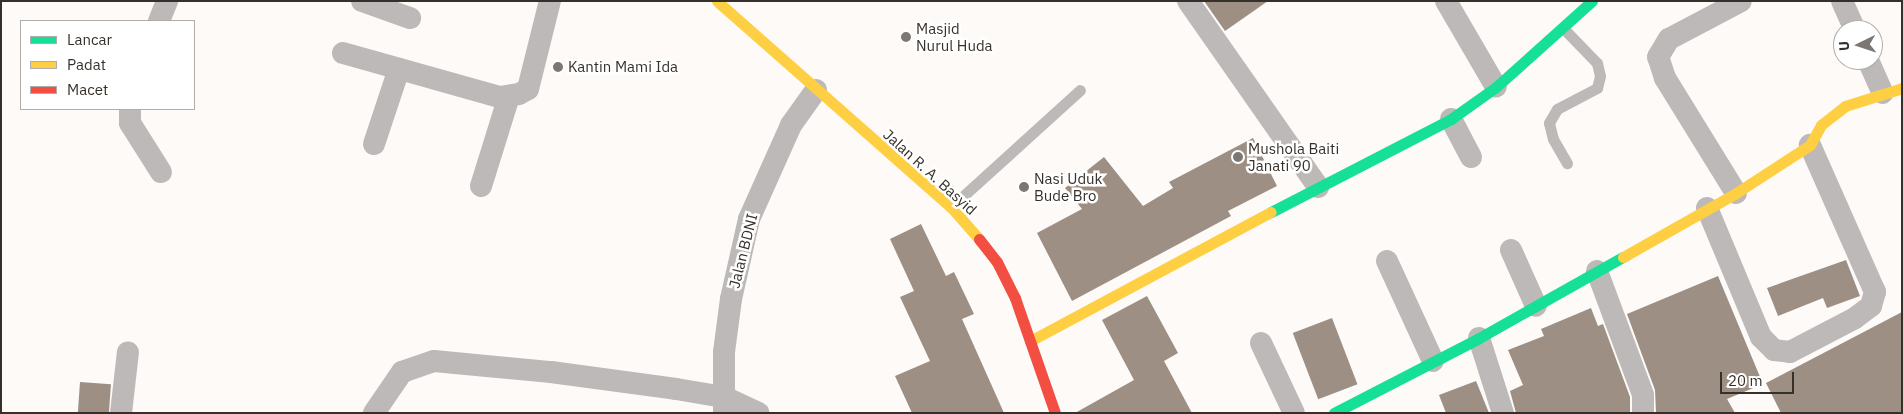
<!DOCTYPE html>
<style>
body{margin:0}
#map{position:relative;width:1903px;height:414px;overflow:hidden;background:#fdfaf8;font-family:"IBM Plex Sans",sans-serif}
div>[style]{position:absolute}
.building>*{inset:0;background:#9d8f84;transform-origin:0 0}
.lane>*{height:11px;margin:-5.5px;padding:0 5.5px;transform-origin:5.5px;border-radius:5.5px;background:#bcb9b8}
.street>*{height:22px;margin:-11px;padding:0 11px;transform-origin:11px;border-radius:11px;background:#bcb9b8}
.fast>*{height:11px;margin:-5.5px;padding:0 5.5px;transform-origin:5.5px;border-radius:5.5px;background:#16e098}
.slow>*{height:11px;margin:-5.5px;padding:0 5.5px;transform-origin:5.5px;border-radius:5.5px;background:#ffcf43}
.jam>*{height:11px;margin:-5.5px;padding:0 5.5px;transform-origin:5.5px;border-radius:5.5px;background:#f24e42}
.dots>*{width:14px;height:14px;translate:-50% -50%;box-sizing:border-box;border:2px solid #fff;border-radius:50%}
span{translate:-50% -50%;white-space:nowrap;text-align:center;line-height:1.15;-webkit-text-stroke:5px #fff;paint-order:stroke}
.poi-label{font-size:15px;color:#36302a}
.left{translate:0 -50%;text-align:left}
.street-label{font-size:15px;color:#36302a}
.frame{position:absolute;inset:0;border:2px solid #36302a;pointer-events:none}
.legend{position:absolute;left:20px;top:20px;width:175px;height:90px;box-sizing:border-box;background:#fff;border:1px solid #afacaa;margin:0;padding:6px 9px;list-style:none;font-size:15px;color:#36302a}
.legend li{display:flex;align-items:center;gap:10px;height:25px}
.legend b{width:25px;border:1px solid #afacaa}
.north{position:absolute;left:1833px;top:20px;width:50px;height:50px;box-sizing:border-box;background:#fff;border:1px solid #afacaa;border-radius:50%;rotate:266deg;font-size:14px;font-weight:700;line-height:20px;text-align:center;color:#36302a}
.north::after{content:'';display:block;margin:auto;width:18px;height:22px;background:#7c7772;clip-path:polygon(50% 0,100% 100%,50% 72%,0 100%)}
.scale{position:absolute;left:1720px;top:372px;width:74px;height:22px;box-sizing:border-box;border:2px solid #36302a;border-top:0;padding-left:6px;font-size:15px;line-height:18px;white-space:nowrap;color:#36302a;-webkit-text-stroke:4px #fff;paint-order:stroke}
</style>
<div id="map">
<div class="building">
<i style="clip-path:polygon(1204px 1px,1268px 1px,1225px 31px)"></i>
<i style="clip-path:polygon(1253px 138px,1277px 186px,1228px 211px,1231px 216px,1072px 301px,1037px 233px,1082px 209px,1065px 188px,1104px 157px,1143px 206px,1173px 188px,1169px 182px)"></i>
<i style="clip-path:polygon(921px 224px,946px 276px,954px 272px,974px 314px,962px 319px,1004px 413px,912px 413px,895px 376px,930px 361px,900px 297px,914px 291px,890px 239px)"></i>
<i style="clip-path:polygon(1846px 260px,1860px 296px,1827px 308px,1823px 298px,1778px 316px,1767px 288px)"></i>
<i style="clip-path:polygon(1718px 276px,1763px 384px,1727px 399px,1735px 413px,1656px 413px,1655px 390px,1627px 314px)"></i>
<i style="clip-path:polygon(1147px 296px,1178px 353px,1164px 361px,1192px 413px,1075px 413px,1134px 380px,1102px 320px)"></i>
<i style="clip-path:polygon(1591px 308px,1598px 326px,1603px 324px,1630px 397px,1630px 413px,1516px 413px,1510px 391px,1523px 385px,1508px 350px,1544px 336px,1541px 329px)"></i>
<i style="clip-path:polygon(1902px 312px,1902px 413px,1781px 413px,1766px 383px)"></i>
<i style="left:1332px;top:318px;width:71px;height:42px;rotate:69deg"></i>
<i style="clip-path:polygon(1476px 381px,1489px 413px,1446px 413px,1439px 395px)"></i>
<i style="left:80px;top:382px;width:31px;height:31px;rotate:4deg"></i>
</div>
<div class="lane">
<i style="left:1564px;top:29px;width:47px;rotate:45.9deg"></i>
<i style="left:1597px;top:63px;width:13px;rotate:77deg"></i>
<i style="left:1600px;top:76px;width:12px;rotate:104deg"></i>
<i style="left:1597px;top:88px;width:45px;rotate:152.3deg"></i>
<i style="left:1557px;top:109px;width:16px;rotate:120deg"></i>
<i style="left:1549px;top:123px;width:16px;rotate:76deg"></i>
<i style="left:1553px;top:139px;width:28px;rotate:60deg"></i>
<i style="left:951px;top:207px;width:174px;rotate:-42.2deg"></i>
</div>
<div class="street">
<i style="left:362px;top:1px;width:51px;rotate:19.5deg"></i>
<i style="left:1188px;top:1px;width:227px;rotate:55deg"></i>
<i style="left:1446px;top:1px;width:99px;rotate:59.8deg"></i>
<i style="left:1842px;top:1px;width:32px;rotate:66deg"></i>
<i style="left:159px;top:21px;width:22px;rotate:-68deg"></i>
<i style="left:343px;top:53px;width:163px;rotate:15.7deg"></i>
<i style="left:500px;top:97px;width:19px;rotate:-9deg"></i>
<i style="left:519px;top:94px;width:10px;rotate:-29deg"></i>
<i style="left:528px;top:89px;width:91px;rotate:-76deg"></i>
<i style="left:1868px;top:60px;width:36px;rotate:66deg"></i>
<i style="left:130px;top:109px;width:14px;rotate:90deg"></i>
<i style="left:130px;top:123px;width:58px;rotate:57.7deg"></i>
<i style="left:1451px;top:119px;width:43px;rotate:62.2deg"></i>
<i style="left:374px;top:144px;width:79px;rotate:-71.6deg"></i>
<i style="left:481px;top:186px;width:94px;rotate:-72.7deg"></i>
<i style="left:1736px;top:193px;width:135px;rotate:-121.7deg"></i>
<i style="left:1665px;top:78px;width:22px;rotate:-108deg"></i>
<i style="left:1658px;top:57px;width:21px;rotate:-59deg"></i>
<i style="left:1669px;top:39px;width:81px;rotate:-27.8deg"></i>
<i style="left:1707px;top:208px;width:140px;rotate:67.3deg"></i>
<i style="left:1761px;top:337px;width:18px;rotate:45deg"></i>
<i style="left:1774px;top:350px;width:16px;rotate:7deg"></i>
<i style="left:1790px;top:352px;width:73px;rotate:-27.6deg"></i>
<i style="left:1855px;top:318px;width:20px;rotate:-37deg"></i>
<i style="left:1871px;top:306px;width:15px;rotate:-74deg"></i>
<i style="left:1875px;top:292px;width:161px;rotate:-113.9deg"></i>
<i style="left:1511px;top:250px;width:61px;rotate:65.9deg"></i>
<i style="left:1387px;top:261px;width:110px;rotate:65.3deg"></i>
<i style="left:1597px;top:271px;width:132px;rotate:69.6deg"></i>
<i style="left:1643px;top:395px;width:18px;rotate:90deg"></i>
<i style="left:1479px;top:338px;width:79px;rotate:72.3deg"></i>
<i style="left:1261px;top:343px;width:77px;rotate:64.8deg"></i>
<i style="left:724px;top:412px;width:60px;rotate:-90deg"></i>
<i style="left:724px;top:352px;width:53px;rotate:-82.5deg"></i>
<i style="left:731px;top:299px;width:82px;rotate:-77.3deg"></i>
<i style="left:749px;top:219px;width:103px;rotate:-65.9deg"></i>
<i style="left:791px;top:125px;width:43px;rotate:-54.5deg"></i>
<i style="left:121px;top:413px;width:61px;rotate:-83.5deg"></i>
<i style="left:374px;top:413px;width:50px;rotate:-55.7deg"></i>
<i style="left:402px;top:372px;width:34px;rotate:-19deg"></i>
<i style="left:434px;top:361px;width:118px;rotate:5.4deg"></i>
<i style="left:551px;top:372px;width:126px;rotate:7.7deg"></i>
<i style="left:676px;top:389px;width:49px;rotate:9.5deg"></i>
<i style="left:724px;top:397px;width:38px;rotate:25deg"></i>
</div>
<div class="fast">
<i style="left:1271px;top:212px;width:203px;rotate:-27.3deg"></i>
<i style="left:1451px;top:119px;width:55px;rotate:-35.4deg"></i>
<i style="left:1496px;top:87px;width:129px;rotate:-41.9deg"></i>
<i style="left:1334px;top:413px;width:163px;rotate:-27.3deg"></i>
<i style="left:1479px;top:338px;width:165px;rotate:-29.4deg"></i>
</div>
<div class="slow">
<i style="left:717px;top:1px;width:312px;rotate:41.4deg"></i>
<i style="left:951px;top:207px;width:43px;rotate:48.8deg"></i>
<i style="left:1623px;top:257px;width:130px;rotate:-29.5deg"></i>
<i style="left:1736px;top:193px;width:88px;rotate:-33deg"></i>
<i style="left:1810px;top:145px;width:23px;rotate:-61deg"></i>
<i style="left:1821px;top:125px;width:31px;rotate:-38deg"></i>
<i style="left:1845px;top:106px;width:60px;rotate:-17.5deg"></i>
<i style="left:1030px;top:341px;width:273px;rotate:-28.2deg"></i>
</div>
<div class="jam">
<i style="left:979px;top:239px;width:29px;rotate:52deg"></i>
<i style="left:997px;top:262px;width:40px;rotate:63.4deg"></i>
<i style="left:1015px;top:298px;width:122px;rotate:70.8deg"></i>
</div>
<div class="dots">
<i style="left:906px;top:37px;background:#7c7772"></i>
<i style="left:558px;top:67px;background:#7c7772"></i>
<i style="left:1238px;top:157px;background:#7c7772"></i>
<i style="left:1024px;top:187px;background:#7c7772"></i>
</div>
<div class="poi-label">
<span class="left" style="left:916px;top:37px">Masjid<br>Nurul Huda</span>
<span class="left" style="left:568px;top:67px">Kantin Mami Ida</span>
<span class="left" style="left:1248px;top:157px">Mushola Baiti<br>Janati 90</span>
<span class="left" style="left:1034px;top:187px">Nasi Uduk<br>Bude Bro</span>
</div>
<div class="street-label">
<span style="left:930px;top:172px;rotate:42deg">Jalan R. A. Basyid</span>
<span style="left:743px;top:251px;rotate:-76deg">Jalan BDNI</span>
</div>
<div class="frame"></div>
<ul class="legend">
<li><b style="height:6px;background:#16e098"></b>Lancar</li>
<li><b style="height:6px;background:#ffcf43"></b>Padat</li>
<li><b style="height:6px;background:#f24e42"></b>Macet</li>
</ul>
<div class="north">U</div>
<div class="scale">20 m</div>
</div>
